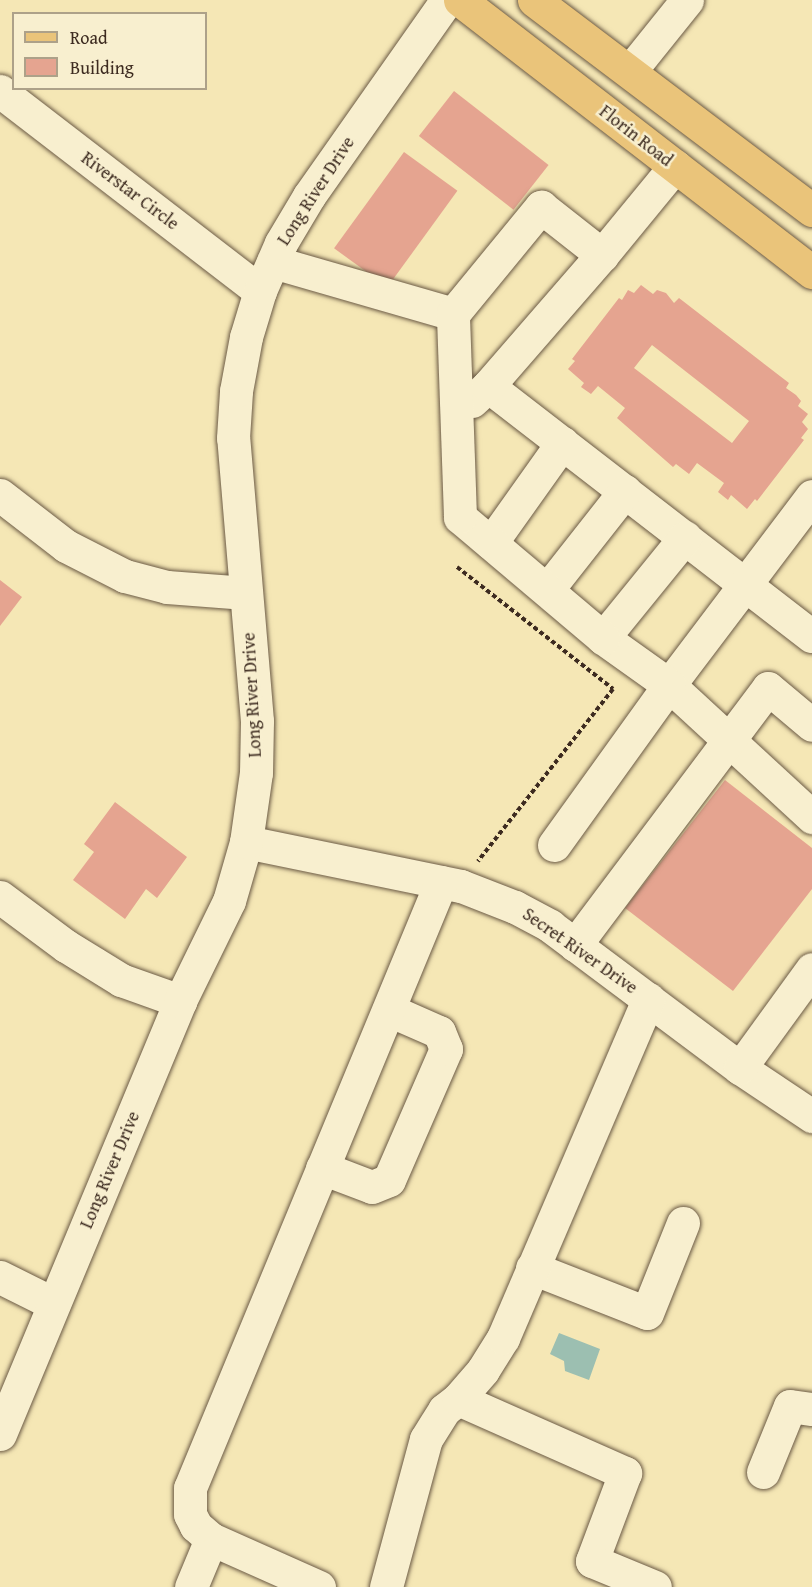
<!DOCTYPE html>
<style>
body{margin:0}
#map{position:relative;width:812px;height:1587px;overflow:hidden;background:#f5e7b5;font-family:"Gentium Book Plus",serif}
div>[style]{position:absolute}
.water>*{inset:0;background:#9cbfb1}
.building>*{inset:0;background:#e5a490;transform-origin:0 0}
.path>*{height:4px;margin-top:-2px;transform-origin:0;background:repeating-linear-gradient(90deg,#3d2b20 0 4.5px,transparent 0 7.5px)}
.roads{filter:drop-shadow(0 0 2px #6b5a45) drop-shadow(0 0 2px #6b5a45)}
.minor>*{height:33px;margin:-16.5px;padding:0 16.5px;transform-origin:16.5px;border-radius:16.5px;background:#f8efcf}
.major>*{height:33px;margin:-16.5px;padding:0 16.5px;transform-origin:16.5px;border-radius:16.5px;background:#eac47a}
span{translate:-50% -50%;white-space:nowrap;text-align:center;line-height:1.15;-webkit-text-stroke:5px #f8efcf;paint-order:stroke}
.street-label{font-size:18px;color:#3d2b20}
.legend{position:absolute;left:12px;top:12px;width:195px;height:78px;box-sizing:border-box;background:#f8efcf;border:2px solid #ada189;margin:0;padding:8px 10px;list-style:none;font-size:18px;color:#3d2b20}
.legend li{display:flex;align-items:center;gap:12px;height:30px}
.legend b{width:30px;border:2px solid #ada189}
</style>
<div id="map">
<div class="water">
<i style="clip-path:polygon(559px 1333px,600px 1349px,589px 1380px,565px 1371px,564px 1361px,550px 1354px)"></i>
</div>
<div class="building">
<i style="left:454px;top:91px;width:120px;height:57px;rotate:38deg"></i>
<i style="left:404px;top:152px;width:66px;height:119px;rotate:36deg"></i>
<i style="clip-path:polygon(evenodd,641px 285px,653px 294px,657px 290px,666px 293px,674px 303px,679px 298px,789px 383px,786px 388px,796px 395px,801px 401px,798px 406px,808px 414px,802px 422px,808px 429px,801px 438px,804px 440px,757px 501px,755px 499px,747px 509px,731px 495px,728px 500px,718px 492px,724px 483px,697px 463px,689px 474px,676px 464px,673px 467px,617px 418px,625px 408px,598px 386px,591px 394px,581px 387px,584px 383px,568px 369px,575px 361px,572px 359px,619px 298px,622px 300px,628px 290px,634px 293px,641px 285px,652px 345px,749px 421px,732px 443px,634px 368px,652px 345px)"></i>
<i style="clip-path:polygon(0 580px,22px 597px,0 626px)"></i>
<i style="clip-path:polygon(725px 780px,812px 848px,812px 889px,733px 991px,625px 908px)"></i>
<i style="clip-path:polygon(115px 802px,187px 857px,157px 898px,146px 889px,125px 919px,73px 880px,94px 852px,84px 844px)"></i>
</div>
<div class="path">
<i style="left:457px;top:567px;width:198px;rotate:38deg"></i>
<i style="left:613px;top:689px;width:219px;rotate:128.1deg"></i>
</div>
<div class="roads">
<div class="minor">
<i style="left:630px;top:71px;width:91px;rotate:-51.2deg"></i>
<i style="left:0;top:91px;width:328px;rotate:37.6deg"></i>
<i style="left:273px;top:262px;width:187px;rotate:16.1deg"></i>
<i style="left:488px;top:386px;width:409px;rotate:37.7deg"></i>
<i style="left:472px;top:401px;width:22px;rotate:-43deg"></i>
<i style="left:488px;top:386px;width:174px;rotate:-49deg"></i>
<i style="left:602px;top:255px;width:115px;rotate:-50.6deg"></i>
<i style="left:0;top:495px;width:83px;rotate:37.7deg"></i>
<i style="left:66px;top:546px;width:66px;rotate:27deg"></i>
<i style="left:125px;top:576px;width:43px;rotate:14.7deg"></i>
<i style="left:167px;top:587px;width:79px;rotate:4.3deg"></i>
<i style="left:812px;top:496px;width:237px;rotate:127.1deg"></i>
<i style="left:669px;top:685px;width:195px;rotate:42.7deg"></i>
<i style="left:491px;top:543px;width:123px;rotate:-54.6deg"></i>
<i style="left:547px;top:590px;width:126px;rotate:-51.8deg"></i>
<i style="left:603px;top:638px;width:130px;rotate:-50.9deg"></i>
<i style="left:246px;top:842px;width:219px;rotate:11.6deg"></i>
<i style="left:461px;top:886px;width:58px;rotate:21.3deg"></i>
<i style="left:515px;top:907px;width:40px;rotate:28deg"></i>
<i style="left:550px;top:926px;width:237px;rotate:36.8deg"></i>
<i style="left:740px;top:1068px;width:87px;rotate:33.7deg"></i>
<i style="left:554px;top:845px;width:197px;rotate:-54.3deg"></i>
<i style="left:669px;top:685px;width:81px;rotate:-144.5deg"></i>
<i style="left:603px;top:638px;width:187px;rotate:-139.8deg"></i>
<i style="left:460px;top:517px;width:203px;rotate:-92deg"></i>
<i style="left:453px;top:314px;width:139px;rotate:-50.6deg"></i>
<i style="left:541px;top:207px;width:78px;rotate:38.2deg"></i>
<i style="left:0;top:897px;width:82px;rotate:36.6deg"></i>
<i style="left:66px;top:946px;width:65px;rotate:31.7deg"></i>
<i style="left:121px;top:980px;width:63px;rotate:19.6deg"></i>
<i style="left:575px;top:945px;width:321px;rotate:-53.1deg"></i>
<i style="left:768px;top:688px;width:57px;rotate:40.1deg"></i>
<i style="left:740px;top:1068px;width:122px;rotate:-54deg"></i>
<i style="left:322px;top:1168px;width:53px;rotate:20.8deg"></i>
<i style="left:372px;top:1187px;width:18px;rotate:-22deg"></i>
<i style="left:389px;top:1180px;width:143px;rotate:-66.5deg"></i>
<i style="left:446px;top:1049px;width:18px;rotate:-112deg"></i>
<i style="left:439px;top:1032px;width:55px;rotate:-156.3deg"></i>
<i style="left:532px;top:1268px;width:123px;rotate:21.4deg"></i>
<i style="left:647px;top:1313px;width:97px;rotate:-68.2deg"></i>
<i style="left:0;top:1277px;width:60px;rotate:26.6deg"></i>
<i style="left:458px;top:1399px;width:183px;rotate:23.9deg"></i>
<i style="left:625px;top:1473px;width:94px;rotate:110.6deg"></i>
<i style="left:592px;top:1561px;width:68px;rotate:22.4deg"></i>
<i style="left:0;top:1434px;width:469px;rotate:-67.4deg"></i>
<i style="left:180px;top:1001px;width:111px;rotate:-63.9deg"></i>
<i style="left:229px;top:901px;width:61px;rotate:-73.9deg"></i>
<i style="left:246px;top:842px;width:70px;rotate:-81.8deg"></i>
<i style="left:256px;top:773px;width:52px;rotate:-88.9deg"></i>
<i style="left:257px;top:721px;width:284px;rotate:-94.8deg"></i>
<i style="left:233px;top:438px;width:47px;rotate:-86.3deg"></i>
<i style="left:236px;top:391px;width:55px;rotate:-79.5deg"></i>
<i style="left:246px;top:337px;width:48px;rotate:-73.1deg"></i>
<i style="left:260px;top:291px;width:52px;rotate:-66.4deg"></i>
<i style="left:281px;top:243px;width:55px;rotate:-59.2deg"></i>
<i style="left:309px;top:196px;width:240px;rotate:-54.9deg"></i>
<i style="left:763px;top:1472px;width:71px;rotate:-67.8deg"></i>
<i style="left:790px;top:1406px;width:22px;rotate:8deg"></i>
<i style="left:191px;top:1587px;width:52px;rotate:-67.4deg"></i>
<i style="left:319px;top:1587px;width:118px;rotate:-156deg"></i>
<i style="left:211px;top:1539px;width:20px;rotate:-139deg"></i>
<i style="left:196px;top:1526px;width:13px;rotate:-117deg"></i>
<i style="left:190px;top:1514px;width:26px;rotate:-90deg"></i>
<i style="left:190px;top:1488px;width:656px;rotate:-67.5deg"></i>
<i style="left:386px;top:1587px;width:153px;rotate:-74.9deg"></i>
<i style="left:426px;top:1439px;width:34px;rotate:-58deg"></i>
<i style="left:444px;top:1410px;width:18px;rotate:-38deg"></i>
<i style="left:458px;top:1399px;width:38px;rotate:-49deg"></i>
<i style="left:483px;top:1370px;width:38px;rotate:-58deg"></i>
<i style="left:503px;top:1338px;width:369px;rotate:-66.8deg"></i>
</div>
<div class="major">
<i style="left:460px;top:0;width:445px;rotate:37.7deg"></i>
<i style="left:534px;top:0;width:348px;rotate:37.1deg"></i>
</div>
</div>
<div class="street-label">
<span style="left:636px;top:136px;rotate:38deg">Florin Road</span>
<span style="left:130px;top:191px;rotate:37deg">Riverstar Circle</span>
<span style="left:316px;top:191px;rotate:-57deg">Long River Drive</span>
<span style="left:252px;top:695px;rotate:-93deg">Long River Drive</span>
<span style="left:580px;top:951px;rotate:35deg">Secret River Drive</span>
<span style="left:110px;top:1170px;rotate:-67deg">Long River Drive</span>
</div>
<ul class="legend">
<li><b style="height:8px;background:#eac47a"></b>Road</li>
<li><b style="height:16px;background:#e5a490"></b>Building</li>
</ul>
</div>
